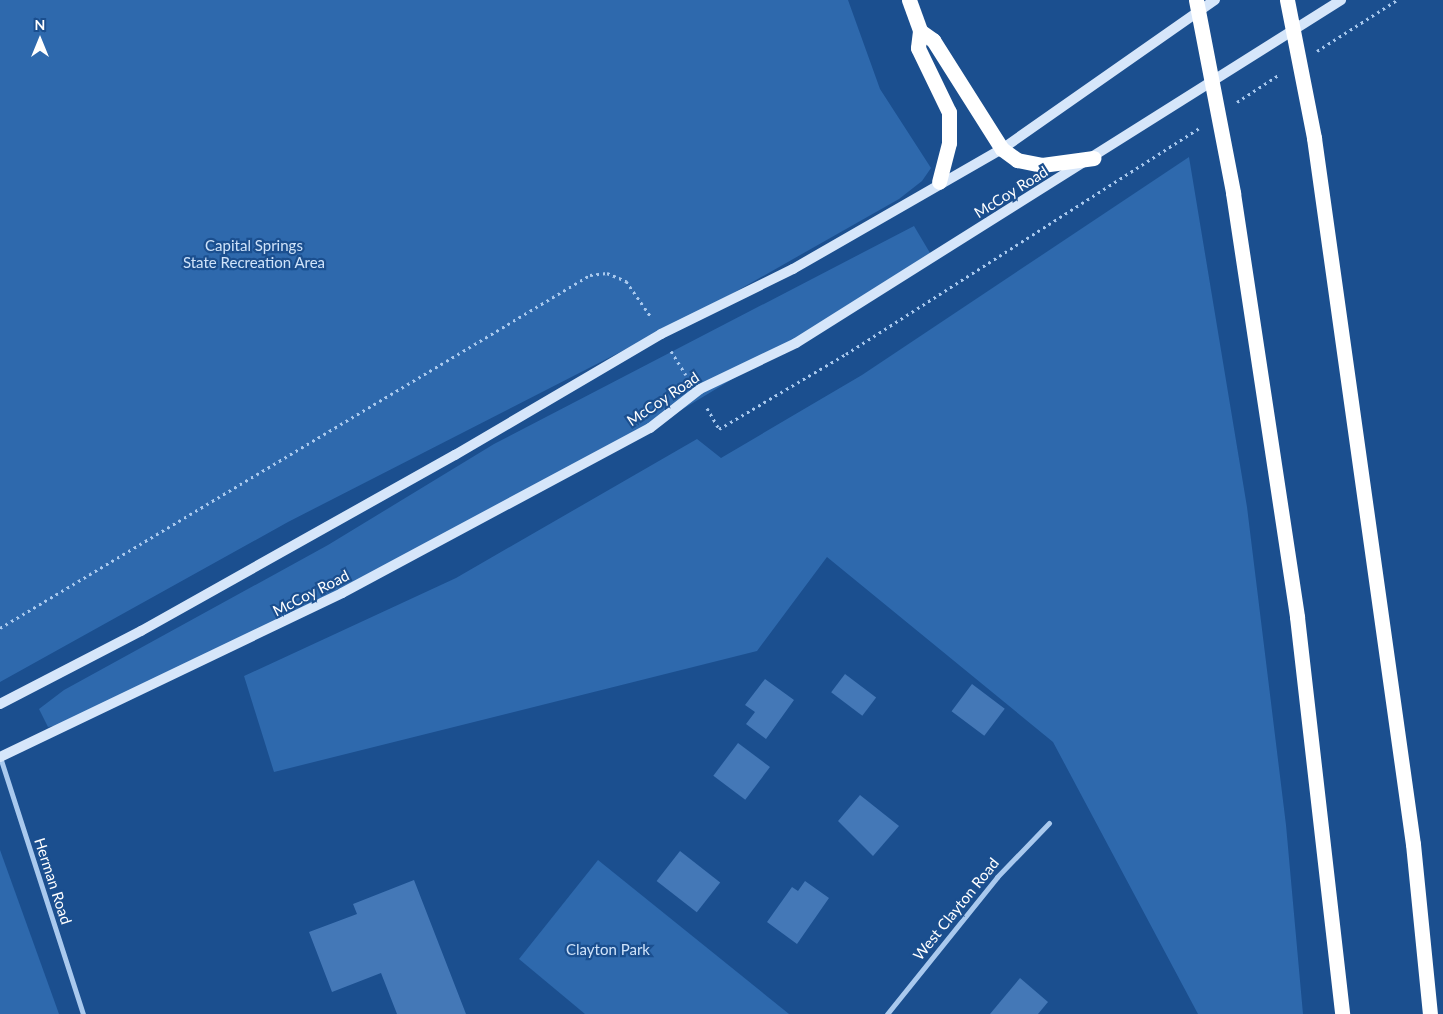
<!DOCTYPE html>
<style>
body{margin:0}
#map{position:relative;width:1443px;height:1014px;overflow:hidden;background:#1b4f8f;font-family:Lato,sans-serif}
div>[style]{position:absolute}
.green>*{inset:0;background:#2e69ad}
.building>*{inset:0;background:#4478b7;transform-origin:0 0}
.path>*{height:3px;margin-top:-1.5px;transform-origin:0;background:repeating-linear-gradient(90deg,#a9c9ee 0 2.5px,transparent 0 6.5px)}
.street>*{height:5px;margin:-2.5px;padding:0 2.5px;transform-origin:2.5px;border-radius:2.5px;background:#a9c9ee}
.secondary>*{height:10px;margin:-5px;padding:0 5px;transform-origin:5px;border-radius:5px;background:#d6e6fa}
.highway>*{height:15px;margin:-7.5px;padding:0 7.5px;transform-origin:7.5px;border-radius:7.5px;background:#fff}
.highway-bridge>*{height:15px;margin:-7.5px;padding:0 7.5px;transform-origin:7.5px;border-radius:7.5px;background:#fff}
span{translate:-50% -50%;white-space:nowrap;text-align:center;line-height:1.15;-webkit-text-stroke:4.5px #1b4f8f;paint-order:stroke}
.street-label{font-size:15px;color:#fff}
.park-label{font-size:15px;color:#cfe3fa}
.north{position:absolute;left:15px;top:15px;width:50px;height:50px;-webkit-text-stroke:4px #1b4f8f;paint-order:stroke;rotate:0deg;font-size:14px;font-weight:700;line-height:20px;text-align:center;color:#fff}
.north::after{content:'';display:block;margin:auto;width:18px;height:22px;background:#fff;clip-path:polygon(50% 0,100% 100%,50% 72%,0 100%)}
</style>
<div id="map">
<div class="green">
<i style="clip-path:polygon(0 0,848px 0,880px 89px,931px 168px,922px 181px,899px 199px,712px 305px,288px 522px,0 682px)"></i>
<i style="clip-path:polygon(1189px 157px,1247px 507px,1286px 825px,1303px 1014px,1198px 1014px,1053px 742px,827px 557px,757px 651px,274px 772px,244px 676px,456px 578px,697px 439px,721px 458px,862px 375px)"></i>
<i style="clip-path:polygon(914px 226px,933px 258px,615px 450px,493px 515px,71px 723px,48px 727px,39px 709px,64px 690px,328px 545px,494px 444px)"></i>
<i style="clip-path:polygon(0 850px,59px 1014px,0 1014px)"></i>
<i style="clip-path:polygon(598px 860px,789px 1014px,585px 1014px,519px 959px)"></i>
</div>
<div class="building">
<i style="left:845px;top:674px;width:39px;height:23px;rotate:37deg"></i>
<i style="clip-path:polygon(765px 679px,794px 700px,766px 739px,746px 724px,755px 712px,745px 705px)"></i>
<i style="left:972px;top:684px;width:41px;height:34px;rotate:37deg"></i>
<i style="left:738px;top:743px;width:40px;height:41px;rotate:37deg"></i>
<i style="clip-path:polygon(860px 795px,899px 826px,873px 856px,838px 821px)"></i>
<i style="left:680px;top:851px;width:51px;height:38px;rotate:38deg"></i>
<i style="clip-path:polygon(414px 880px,466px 1014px,397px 1014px,381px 973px,332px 992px,309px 932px,357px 914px,353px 904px)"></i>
<i style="clip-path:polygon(805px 881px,829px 898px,797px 944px,767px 922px,792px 887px,798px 891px)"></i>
<i style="clip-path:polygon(1020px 978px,1048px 1002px,1038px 1014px,990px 1014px)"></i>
</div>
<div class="path">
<i style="left:1317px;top:51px;width:95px;rotate:-32.5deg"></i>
<i style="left:1237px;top:102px;width:51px;rotate:-33.1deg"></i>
<i style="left:671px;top:351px;width:28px;rotate:58deg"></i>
<i style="left:707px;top:408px;width:24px;rotate:60deg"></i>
<i style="left:719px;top:429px;width:147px;rotate:-30.6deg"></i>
<i style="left:846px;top:354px;width:419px;rotate:-32.6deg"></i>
<i style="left:0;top:628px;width:688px;rotate:-30.89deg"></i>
<i style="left:590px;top:275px;width:17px;rotate:-7deg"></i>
<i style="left:607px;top:273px;width:21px;rotate:23deg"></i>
<i style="left:626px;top:281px;width:44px;rotate:55.2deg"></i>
</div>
<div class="street">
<i style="left:0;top:757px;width:270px;rotate:72.1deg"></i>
<i style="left:887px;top:1014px;width:176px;rotate:-51.2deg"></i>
<i style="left:997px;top:877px;width:75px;rotate:-46.1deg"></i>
</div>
<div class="secondary">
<i style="left:0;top:704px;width:159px;rotate:-27.4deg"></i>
<i style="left:141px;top:631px;width:360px;rotate:-29.3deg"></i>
<i style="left:455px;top:455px;width:239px;rotate:-30.4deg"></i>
<i style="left:661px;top:334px;width:147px;rotate:-26.2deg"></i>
<i style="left:793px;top:269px;width:241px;rotate:-29.9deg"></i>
<i style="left:1002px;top:149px;width:260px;rotate:-35deg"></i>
<i style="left:0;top:757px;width:379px;rotate:-25.6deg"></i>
<i style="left:342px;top:593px;width:349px;rotate:-28.2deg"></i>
<i style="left:650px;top:428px;width:63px;rotate:-38deg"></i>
<i style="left:700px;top:389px;width:106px;rotate:-25.6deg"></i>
<i style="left:796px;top:343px;width:644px;rotate:-32.18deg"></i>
</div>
<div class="highway">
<i style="left:909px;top:0;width:33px;rotate:70deg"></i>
<i style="left:920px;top:31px;width:17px;rotate:97deg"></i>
<i style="left:918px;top:48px;width:71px;rotate:64.2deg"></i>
<i style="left:949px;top:112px;width:31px;rotate:90deg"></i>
<i style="left:949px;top:143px;width:40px;rotate:104.4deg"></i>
<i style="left:920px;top:31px;width:16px;rotate:35deg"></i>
<i style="left:933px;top:40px;width:129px;rotate:57.7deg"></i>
<i style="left:1002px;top:149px;width:19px;rotate:36deg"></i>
<i style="left:1017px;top:160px;width:25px;rotate:11deg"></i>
<i style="left:1042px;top:165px;width:52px;rotate:-7.7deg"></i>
<i style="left:1314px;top:138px;width:713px;rotate:82.02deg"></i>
<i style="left:1413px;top:844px;width:171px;rotate:84.3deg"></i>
<i style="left:1233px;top:193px;width:429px;rotate:81.4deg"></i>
<i style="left:1297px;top:617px;width:400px;rotate:83.5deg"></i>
</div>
<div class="highway-bridge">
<i style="left:1196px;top:0;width:197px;rotate:79.1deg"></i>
<i style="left:1287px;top:0;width:141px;rotate:78.9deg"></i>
</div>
<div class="street-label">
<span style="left:1011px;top:192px;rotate:-32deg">McCoy Road</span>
<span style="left:663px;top:399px;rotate:-34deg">McCoy Road</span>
<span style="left:311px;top:593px;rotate:-27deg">McCoy Road</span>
<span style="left:53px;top:881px;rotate:72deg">Herman Road</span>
<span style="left:956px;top:909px;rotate:-51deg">West Clayton Road</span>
</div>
<div class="park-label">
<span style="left:254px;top:254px">Capital Springs<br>State Recreation Area</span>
<span style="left:608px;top:950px">Clayton Park</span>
</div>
<div class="north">N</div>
</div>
